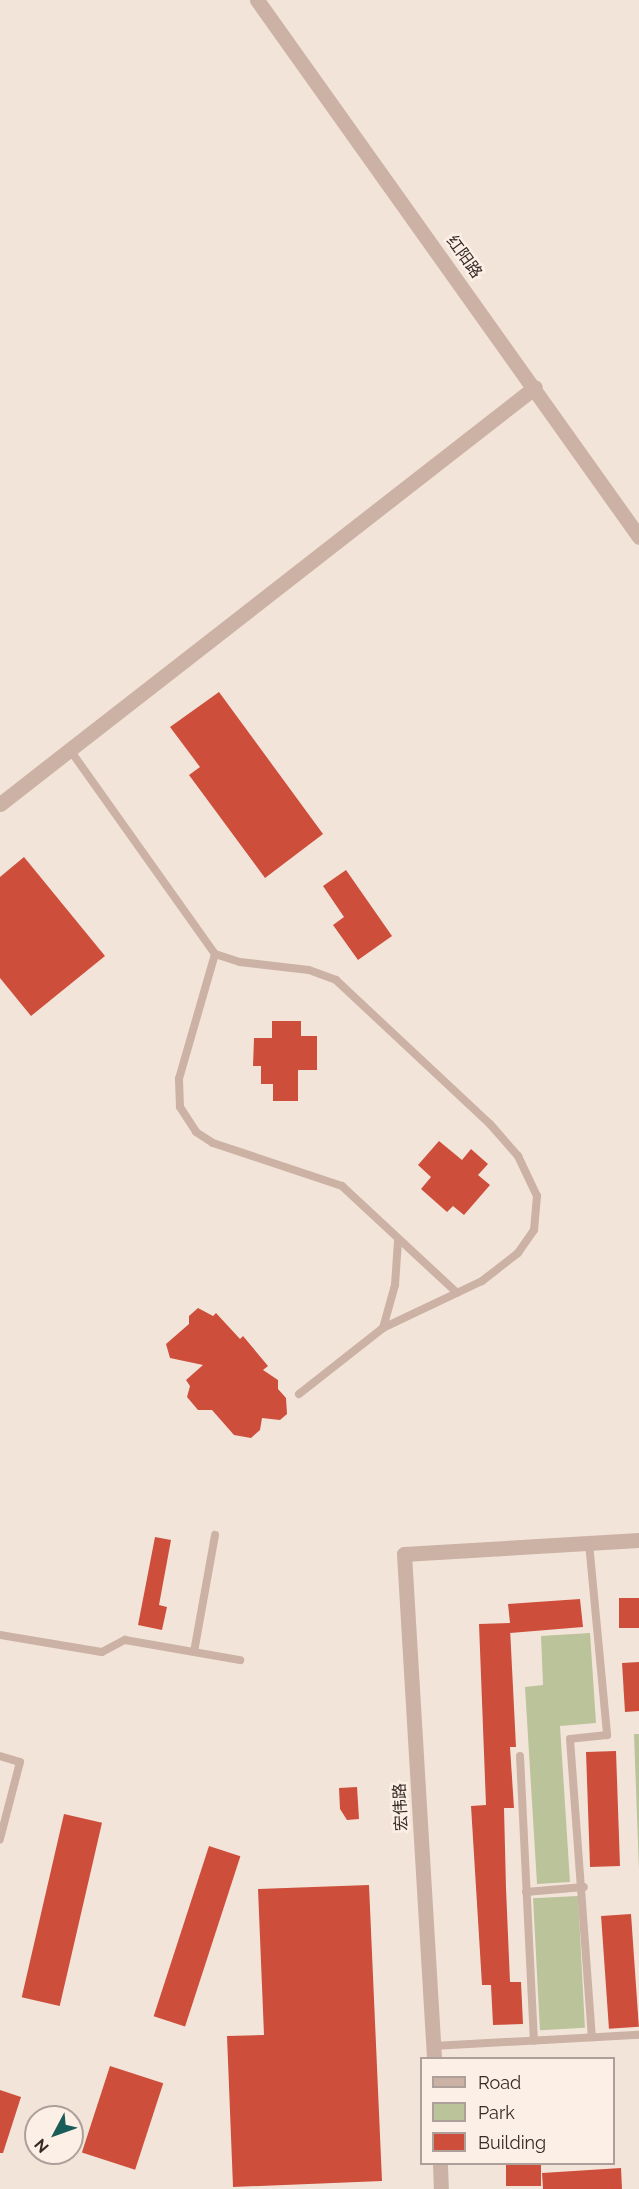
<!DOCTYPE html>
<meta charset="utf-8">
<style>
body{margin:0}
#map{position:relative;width:639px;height:2189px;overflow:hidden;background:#f3e4da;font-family:Raleway,"Noto Sans SC",sans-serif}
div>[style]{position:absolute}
.green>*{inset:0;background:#bac399;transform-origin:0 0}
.building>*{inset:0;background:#ce4e3c;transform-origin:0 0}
.service>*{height:8px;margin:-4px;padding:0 4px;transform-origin:4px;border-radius:4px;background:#ccb2a5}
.minor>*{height:15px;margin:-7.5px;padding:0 7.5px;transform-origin:7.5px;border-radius:7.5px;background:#ccb2a5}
.tertiary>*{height:15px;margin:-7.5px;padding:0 7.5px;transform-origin:7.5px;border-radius:7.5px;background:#ccb2a5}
span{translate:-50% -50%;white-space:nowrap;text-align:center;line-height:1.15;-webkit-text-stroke:5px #fbefe6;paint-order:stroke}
.street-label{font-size:16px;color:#372a27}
.legend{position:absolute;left:420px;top:2057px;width:195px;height:108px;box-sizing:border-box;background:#fbefe6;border:2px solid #ada09a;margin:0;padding:8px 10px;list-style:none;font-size:18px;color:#372a27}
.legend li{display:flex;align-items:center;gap:12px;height:30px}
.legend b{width:30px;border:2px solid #ada09a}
.north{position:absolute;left:24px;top:2105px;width:60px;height:60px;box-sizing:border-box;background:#fbefe6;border:2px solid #ada09a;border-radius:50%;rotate:229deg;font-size:16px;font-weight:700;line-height:24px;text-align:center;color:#372a27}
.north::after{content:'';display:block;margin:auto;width:21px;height:27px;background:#195c58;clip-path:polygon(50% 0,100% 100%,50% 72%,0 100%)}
</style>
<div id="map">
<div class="green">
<i style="clip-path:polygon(590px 1633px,596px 1723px,560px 1726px,570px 1882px,537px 1884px,525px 1687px,543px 1685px,541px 1636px)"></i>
<i style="clip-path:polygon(634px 1734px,639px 1734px,639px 1870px)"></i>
<i style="left:578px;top:1896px;width:132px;height:45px;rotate:87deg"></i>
</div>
<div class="building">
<i style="clip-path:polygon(219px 692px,323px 834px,265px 878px,189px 775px,200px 767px,170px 727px)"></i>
<i style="clip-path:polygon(24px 857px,105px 956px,31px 1016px,0 978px,0 877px)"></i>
<i style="clip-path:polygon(346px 870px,392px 936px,358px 960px,333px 925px,344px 917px,323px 886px)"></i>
<i style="clip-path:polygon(272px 1021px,301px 1021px,301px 1036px,317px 1036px,317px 1070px,298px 1070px,298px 1101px,273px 1101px,273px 1084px,261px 1084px,261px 1066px,253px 1066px,254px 1038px,272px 1038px)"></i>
<i style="clip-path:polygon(439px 1141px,462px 1160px,471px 1149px,488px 1164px,478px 1175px,490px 1185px,464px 1215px,453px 1206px,447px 1212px,421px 1189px,431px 1177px,418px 1165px)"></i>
<i style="clip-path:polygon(198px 1308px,213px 1316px,216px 1313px,240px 1339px,243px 1336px,268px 1366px,263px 1370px,278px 1380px,278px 1389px,286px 1398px,287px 1414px,280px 1420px,262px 1418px,260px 1430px,251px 1438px,234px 1435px,212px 1410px,198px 1410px,187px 1397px,190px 1386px,186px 1380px,203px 1365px,170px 1358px,166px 1344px,189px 1324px,189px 1316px)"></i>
<i style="clip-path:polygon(155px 1537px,171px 1540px,159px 1605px,167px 1607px,162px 1630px,138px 1625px)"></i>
<i style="left:639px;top:1598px;width:30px;height:20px;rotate:90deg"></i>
<i style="clip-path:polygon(580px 1599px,583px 1627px,510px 1633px,510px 1628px,516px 1747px,510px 1747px,514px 1808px,504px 1808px,506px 1888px,510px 1982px,521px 1982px,523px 2024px,493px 2025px,491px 1985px,482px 1985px,471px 1806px,486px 1805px,479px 1624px,510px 1623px,508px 1604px)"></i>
<i style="clip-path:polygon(639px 1662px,639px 1711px,625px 1712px,622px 1663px)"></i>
<i style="left:616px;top:1751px;width:115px;height:30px;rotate:88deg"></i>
<i style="clip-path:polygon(357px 1787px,359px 1819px,347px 1820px,340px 1809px,339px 1788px)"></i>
<i style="left:64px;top:1814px;width:39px;height:188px;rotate:13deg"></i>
<i style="left:209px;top:1846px;width:33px;height:179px;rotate:18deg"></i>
<i style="clip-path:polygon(369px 1885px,382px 2181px,233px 2187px,227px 2036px,264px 2035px,258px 1889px)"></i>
<i style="left:631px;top:1914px;width:113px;height:30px;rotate:86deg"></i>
<i style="left:110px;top:2066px;width:56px;height:91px;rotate:18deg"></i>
<i style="clip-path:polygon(0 2090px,21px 2097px,3px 2153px,0 2153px)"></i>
<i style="left:506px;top:2163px;width:35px;height:23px"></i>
<i style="clip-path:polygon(621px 2168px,622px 2189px,543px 2189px,542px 2173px)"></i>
</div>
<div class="service">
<i style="left:70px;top:750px;width:250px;rotate:54.6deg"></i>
<i style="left:215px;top:954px;width:26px;rotate:18deg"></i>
<i style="left:240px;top:962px;width:69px;rotate:6.6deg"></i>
<i style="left:309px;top:970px;width:29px;rotate:20deg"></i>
<i style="left:336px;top:980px;width:211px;rotate:43.1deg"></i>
<i style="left:490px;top:1124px;width:43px;rotate:48.8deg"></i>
<i style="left:518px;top:1156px;width:44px;rotate:64.6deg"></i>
<i style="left:537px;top:1196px;width:34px;rotate:95deg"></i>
<i style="left:534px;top:1230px;width:28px;rotate:125deg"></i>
<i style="left:518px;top:1253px;width:46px;rotate:142.1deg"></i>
<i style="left:482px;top:1281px;width:110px;rotate:154.6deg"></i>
<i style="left:383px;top:1328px;width:107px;rotate:141.8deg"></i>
<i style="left:215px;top:954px;width:130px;rotate:106.1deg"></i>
<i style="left:179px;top:1079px;width:28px;rotate:88deg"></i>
<i style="left:180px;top:1107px;width:30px;rotate:57deg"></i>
<i style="left:196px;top:1132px;width:20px;rotate:33deg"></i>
<i style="left:213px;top:1143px;width:136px;rotate:18.4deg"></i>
<i style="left:342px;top:1186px;width:157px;rotate:42.9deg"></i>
<i style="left:383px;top:1328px;width:45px;rotate:-74.4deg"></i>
<i style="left:395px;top:1285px;width:44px;rotate:-86.1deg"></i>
<i style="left:589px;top:1543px;width:193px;rotate:84.6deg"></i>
<i style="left:607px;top:1735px;width:37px;rotate:174deg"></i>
<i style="left:570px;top:1739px;width:299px;rotate:85.8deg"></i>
<i style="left:0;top:1635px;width:103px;rotate:9.5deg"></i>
<i style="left:102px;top:1652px;width:26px;rotate:-28deg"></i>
<i style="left:125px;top:1640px;width:117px;rotate:9.9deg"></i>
<i style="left:194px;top:1652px;width:119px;rotate:-79.8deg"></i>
<i style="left:0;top:1756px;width:21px;rotate:17deg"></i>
<i style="left:20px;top:1762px;width:80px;rotate:104.6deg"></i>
<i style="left:520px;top:1756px;width:285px;rotate:87.2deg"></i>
<i style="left:526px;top:1892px;width:58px;rotate:-4.9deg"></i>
<i style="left:433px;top:2046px;width:206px;rotate:-3.1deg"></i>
</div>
<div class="minor">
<i style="left:404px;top:1554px;width:235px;rotate:-3.4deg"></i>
</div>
<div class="tertiary">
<i style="left:257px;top:0;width:659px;rotate:54.57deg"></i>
<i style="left:0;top:804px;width:678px;rotate:-37.93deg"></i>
<i style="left:404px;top:1554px;width:505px;rotate:86.59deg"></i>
<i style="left:440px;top:2164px;width:25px;rotate:88deg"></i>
</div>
<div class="street-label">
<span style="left:464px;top:257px;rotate:54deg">红阳路</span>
<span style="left:401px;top:1807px;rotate:-93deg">宏伟路</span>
</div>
<ul class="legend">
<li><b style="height:8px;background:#ccb2a5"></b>Road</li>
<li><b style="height:16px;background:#bac399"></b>Park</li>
<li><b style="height:16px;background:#ce4e3c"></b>Building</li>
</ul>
<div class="north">N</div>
</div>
